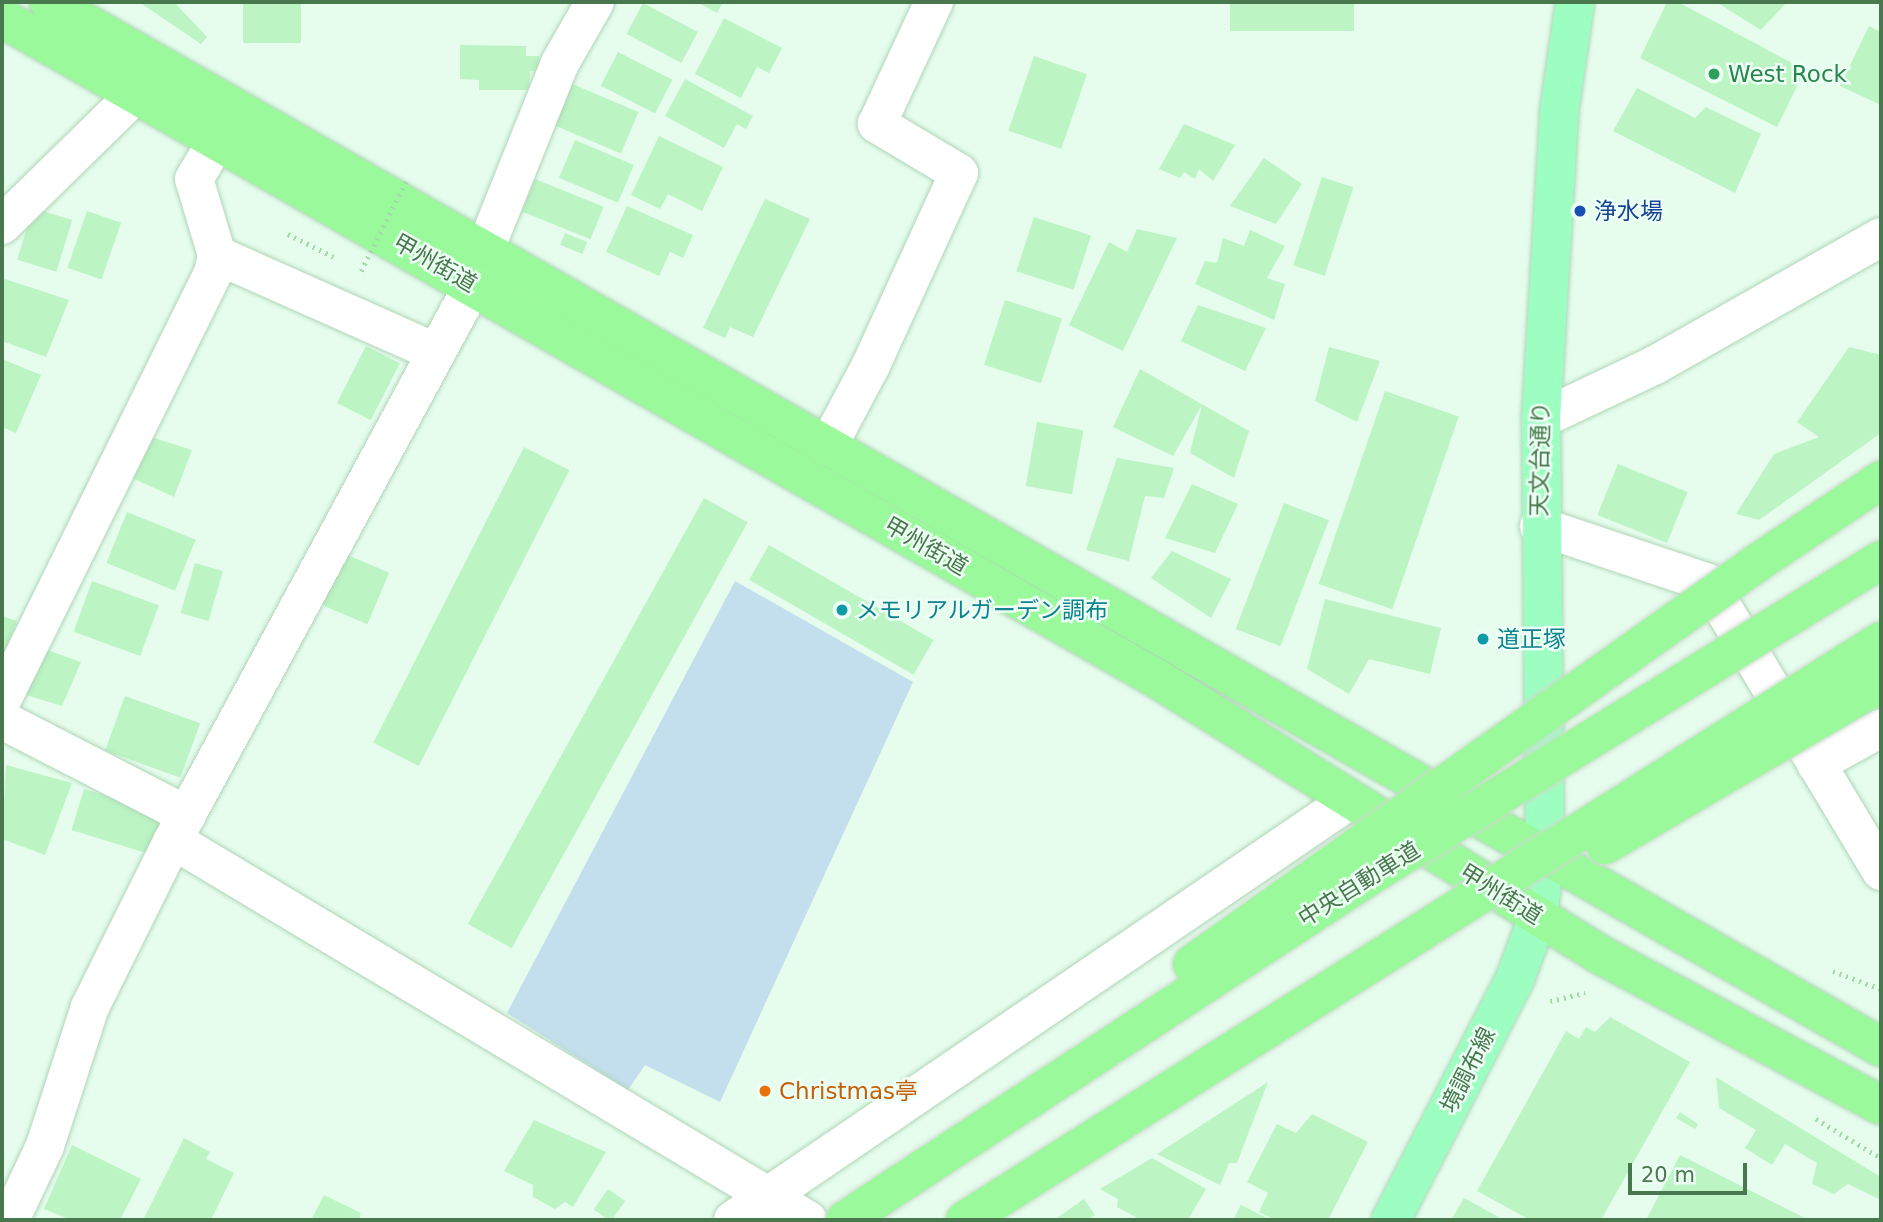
<!DOCTYPE html>
<meta charset="utf-8">
<style>
body{margin:0}
#map{position:relative;width:1883px;height:1222px;overflow:hidden;background:#e6fdee;font-family:"DejaVu Sans","Noto Sans JP",sans-serif}
div>[style]{position:absolute}
.green>*{inset:0;background:#c3deec}
.building>*{inset:0;background:#bcf4c4;transform-origin:0 0}
.path>*{height:4.5px;margin-top:-2.25px;transform-origin:0;background:repeating-linear-gradient(90deg,#9fdaa7 0 2px,transparent 0 7px)}
.roads{filter:drop-shadow(0 0 2px #b0d5b7) drop-shadow(0 0 2px #b0d5b7)}
.minor>*{height:38px;margin:-19px;padding:0 19px;transform-origin:19px;border-radius:19px;background:#fff}
.major>*{height:38px;margin:-19px;padding:0 19px;transform-origin:19px;border-radius:19px;background:#9cffc1}
.highway>*{height:38px;margin:-19px;padding:0 19px;transform-origin:19px;border-radius:19px;background:#9afa9b}
.path-bridge>*{height:4.5px;margin-top:-2.25px;transform-origin:0;background:repeating-linear-gradient(90deg,#9fdaa7 0 2px,transparent 0 7px)}
.bridges{filter:drop-shadow(0 0 2px #ccd9cd) drop-shadow(0 0 2px #ccd9cd)}
.highway-bridge>*{height:38px;margin:-19px;padding:0 19px;transform-origin:19px;border-radius:19px;background:#9afa9b}
.dots>*{width:19px;height:19px;translate:-50% -50%;box-sizing:border-box;border:4px solid #edfff4;border-radius:50%}
span{translate:-50% -50%;white-space:nowrap;text-align:center;line-height:1.15;-webkit-text-stroke:5px #edfff4;paint-order:stroke}
.leisure-label{font-size:23px;color:#27864d}
.left{translate:0 -50%;text-align:left}
.transit-label{font-size:23px;color:#164399}
.street-label{font-size:23px;color:#49784e}
.culture-label{font-size:23px;color:#0d838f}
.food-label{font-size:23px;color:#c56008}
.frame{position:absolute;inset:0;border:4px solid #49784e;pointer-events:none}
.scale{position:absolute;left:1628px;top:1163px;width:119px;height:32px;box-sizing:border-box;border:4px solid #49784e;border-top:0;padding-left:9px;font-size:21px;line-height:24px;white-space:nowrap;color:#49784e;-webkit-text-stroke:5px #edfff4;paint-order:stroke}
</style>
<div id="map">
<div class="green">
<i style="clip-path:polygon(735px 581px,913px 682px,720px 1102px,645px 1065px,628px 1090px,507px 1013px)"></i>
</div>
<div class="building">
<i style="clip-path:polygon(139px 2px,174px 2px,207px 37px,201px 44px)"></i>
<i style="left:243px;top:2px;width:58px;height:41px"></i>
<i style="clip-path:polygon(697px 2px,723px 2px,717px 13px)"></i>
<i style="left:1230px;top:2px;width:124px;height:29px"></i>
<i style="clip-path:polygon(1667px 2px,1678px 2px,1805px 70px,1777px 127px,1640px 58px)"></i>
<i style="clip-path:polygon(1716px 2px,1787px 2px,1761px 30px)"></i>
<i style="left:643px;top:3px;width:62px;height:35px;rotate:28deg"></i>
<i style="clip-path:polygon(724px 18px,782px 48px,769px 73px,757px 67px,741px 98px,695px 74px)"></i>
<i style="clip-path:polygon(1869px 26px,1881px 32px,1881px 105px,1840px 86px)"></i>
<i style="clip-path:polygon(460px 45px,526px 46px,526px 56px,539px 56px,539px 71px,530px 71px,529px 90px,479px 90px,479px 80px,460px 79px)"></i>
<i style="left:618px;top:52px;width:61px;height:38px;rotate:27deg"></i>
<i style="left:1034px;top:56px;width:56px;height:79px;rotate:19deg"></i>
<i style="clip-path:polygon(685px 79px,753px 116px,746px 129px,737px 124px,724px 148px,665px 116px)"></i>
<i style="left:563px;top:80px;width:82px;height:45px;rotate:23deg"></i>
<i style="clip-path:polygon(1637px 88px,1695px 118px,1706px 107px,1761px 134px,1735px 193px,1613px 131px)"></i>
<i style="clip-path:polygon(1184px 124px,1235px 145px,1213px 181px,1199px 169px,1195px 179px,1184px 172px,1180px 178px,1159px 169px)"></i>
<i style="clip-path:polygon(659px 136px,723px 167px,702px 211px,668px 194px,660px 209px,631px 195px)"></i>
<i style="left:575px;top:140px;width:64px;height:41px;rotate:23deg"></i>
<i style="clip-path:polygon(1264px 158px,1302px 184px,1276px 224px,1230px 206px)"></i>
<i style="left:1322px;top:177px;width:33px;height:93px;rotate:18deg"></i>
<i style="left:535px;top:179px;width:74px;height:35px;rotate:22deg"></i>
<i style="clip-path:polygon(765px 199px,810px 219px,753px 337px,730px 327px,725px 338px,703px 328px)"></i>
<i style="clip-path:polygon(627px 206px,693px 235px,683px 258px,670px 252px,659px 276px,606px 252px)"></i>
<i style="left:33px;top:208px;width:41px;height:54px;rotate:17deg"></i>
<i style="left:87px;top:211px;width:36px;height:60px;rotate:19deg"></i>
<i style="left:1034px;top:217px;width:60px;height:57px;rotate:18deg"></i>
<i style="clip-path:polygon(1137px 229px,1177px 238px,1123px 351px,1069px 325px,1109px 242px,1127px 252px)"></i>
<i style="clip-path:polygon(1250px 230px,1285px 246px,1267px 278px,1285px 284px,1274px 320px,1195px 284px,1205px 261px,1217px 263px,1223px 238px,1244px 246px)"></i>
<i style="left:565px;top:233px;width:24px;height:13px;rotate:22deg"></i>
<i style="clip-path:polygon(2px 278px,69px 300px,46px 357px,2px 341px)"></i>
<i style="left:1005px;top:300px;width:60px;height:68px;rotate:18deg"></i>
<i style="clip-path:polygon(1198px 305px,1266px 328px,1245px 371px,1181px 341px)"></i>
<i style="left:366px;top:346px;width:38px;height:64px;rotate:27deg"></i>
<i style="clip-path:polygon(1329px 347px,1380px 361px,1357px 422px,1315px 401px)"></i>
<i style="clip-path:polygon(1849px 347px,1881px 355px,1881px 433px,1759px 520px,1736px 514px,1774px 454px,1819px 437px,1797px 422px)"></i>
<i style="clip-path:polygon(2px 359px,41px 375px,16px 433px,2px 427px)"></i>
<i style="clip-path:polygon(1140px 369px,1249px 431px,1234px 478px,1190px 453px,1202px 405px,1173px 456px,1113px 427px)"></i>
<i style="left:1385px;top:391px;width:78px;height:204px;rotate:19deg"></i>
<i style="left:1037px;top:422px;width:47px;height:65px;rotate:10deg"></i>
<i style="clip-path:polygon(148px 436px,192px 450px,174px 497px,130px 477px)"></i>
<i style="left:524px;top:447px;width:51px;height:332px;rotate:27deg"></i>
<i style="clip-path:polygon(1117px 458px,1174px 468px,1164px 498px,1145px 496px,1129px 561px,1086px 550px)"></i>
<i style="left:1618px;top:464px;width:75px;height:55px;rotate:22deg"></i>
<i style="clip-path:polygon(1192px 484px,1238px 504px,1215px 553px,1165px 538px)"></i>
<i style="left:704px;top:498px;width:50px;height:487px;rotate:29deg"></i>
<i style="left:1284px;top:503px;width:48px;height:135px;rotate:21deg"></i>
<i style="left:127px;top:512px;width:74px;height:55px;rotate:22deg"></i>
<i style="left:769px;top:545px;width:190px;height:40px;rotate:30deg"></i>
<i style="clip-path:polygon(1172px 551px,1231px 579px,1211px 618px,1151px 578px)"></i>
<i style="left:345px;top:554px;width:48px;height:56px;rotate:23deg"></i>
<i style="left:195px;top:563px;width:29px;height:52px;rotate:16deg"></i>
<i style="left:92px;top:581px;width:71px;height:54px;rotate:20deg"></i>
<i style="clip-path:polygon(1325px 599px,1441px 628px,1430px 674px,1369px 659px,1349px 694px,1307px 669px)"></i>
<i style="clip-path:polygon(2px 616px,17px 621px,2px 661px)"></i>
<i style="clip-path:polygon(47px 650px,81px 662px,62px 706px,26px 695px)"></i>
<i style="left:125px;top:696px;width:80px;height:58px;rotate:20deg"></i>
<i style="clip-path:polygon(6px 765px,72px 783px,45px 855px,2px 839px)"></i>
<i style="left:84px;top:789px;width:85px;height:43px;rotate:17deg"></i>
<i style="clip-path:polygon(1610px 1017px,1690px 1062px,1601px 1220px,1530px 1220px,1477px 1191px,1566px 1031px,1579px 1039px,1586px 1027px,1595px 1032px)"></i>
<i style="clip-path:polygon(1716px 1077px,1881px 1177px,1881px 1200px,1848px 1184px,1834px 1194px,1812px 1184px,1817px 1163px,1785px 1144px,1772px 1165px,1745px 1148px,1756px 1130px,1719px 1108px)"></i>
<i style="clip-path:polygon(1268px 1082px,1237px 1163px,1229px 1163px,1220px 1185px,1157px 1154px)"></i>
<i style="clip-path:polygon(1680px 1112px,1698px 1124px,1695px 1129px,1676px 1118px)"></i>
<i style="clip-path:polygon(1312px 1114px,1368px 1142px,1328px 1220px,1275px 1220px,1259px 1212px,1268px 1193px,1247px 1182px,1277px 1124px,1296px 1133px)"></i>
<i style="clip-path:polygon(534px 1120px,606px 1152px,573px 1207px,565px 1202px,555px 1209px,533px 1197px,533px 1185px,504px 1171px)"></i>
<i style="clip-path:polygon(184px 1138px,210px 1152px,206px 1159px,234px 1173px,211px 1220px,143px 1220px)"></i>
<i style="clip-path:polygon(72px 1145px,141px 1179px,120px 1220px,71px 1220px,44px 1209px)"></i>
<i style="clip-path:polygon(1680px 1155px,1809px 1220px,1646px 1220px)"></i>
<i style="clip-path:polygon(1152px 1158px,1206px 1189px,1188px 1220px,1141px 1220px,1117px 1207px,1118px 1199px,1100px 1189px)"></i>
<i style="left:608px;top:1189px;width:21px;height:25px;rotate:35deg"></i>
<i style="clip-path:polygon(324px 1195px,361px 1213px,359px 1220px,311px 1220px)"></i>
<i style="clip-path:polygon(1464px 1198px,1504px 1220px,1451px 1220px)"></i>
<i style="clip-path:polygon(1084px 1199px,1095px 1215px,1087px 1220px,1054px 1220px)"></i>
<i style="clip-path:polygon(1241px 1205px,1271px 1220px,1233px 1220px)"></i>
</div>
<div class="path">
<i style="left:288px;top:234px;width:51px;rotate:26.6deg"></i>
<i style="left:1833px;top:971px;width:51px;rotate:20.6deg"></i>
<i style="left:1550px;top:1001px;width:36px;rotate:-13deg"></i>
<i style="left:1816px;top:1119px;width:76px;rotate:31deg"></i>
</div>
<div class="roads">
<div class="minor">
<i style="left:2px;top:225px;width:189px;rotate:-44.4deg"></i>
<i style="left:484px;top:252px;width:204px;rotate:-68.1deg"></i>
<i style="left:560px;top:63px;width:70px;rotate:-60.2deg"></i>
<i style="left:217px;top:255px;width:239px;rotate:24deg"></i>
<i style="left:1541px;top:419px;width:126px;rotate:-25.3deg"></i>
<i style="left:1655px;top:365px;width:260px;rotate:-29.5deg"></i>
<i style="left:828px;top:446px;width:92px;rotate:-62deg"></i>
<i style="left:871px;top:365px;width:211px;rotate:-65.4deg"></i>
<i style="left:959px;top:173px;width:96px;rotate:-149.1deg"></i>
<i style="left:877px;top:124px;width:135px;rotate:-65deg"></i>
<i style="left:1539px;top:526px;width:178px;rotate:18.6deg"></i>
<i style="left:1708px;top:583px;width:336px;rotate:59deg"></i>
<i style="left:2px;top:700px;width:476px;rotate:-63.7deg"></i>
<i style="left:213px;top:273px;width:18px;rotate:-77deg"></i>
<i style="left:217px;top:255px;width:79px;rotate:-106.8deg"></i>
<i style="left:194px;top:179px;width:47px;rotate:-59deg"></i>
<i style="left:2px;top:720px;width:208px;rotate:27.2deg"></i>
<i style="left:1816px;top:764px;width:74px;rotate:-29deg"></i>
<i style="left:173px;top:840px;width:740px;rotate:30.9deg"></i>
<i style="left:10px;top:1220px;width:82px;rotate:-64.7deg"></i>
<i style="left:45px;top:1146px;width:146px;rotate:-72.1deg"></i>
<i style="left:90px;top:1007px;width:186px;rotate:-63.6deg"></i>
<i style="left:173px;top:840px;width:631px;rotate:-61.61deg"></i>
<i style="left:733px;top:1220px;width:746px;rotate:-34.24deg"></i>
</div>
<div class="major">
<i style="left:1391px;top:1220px;width:271px;rotate:-62.8deg"></i>
<i style="left:1515px;top:979px;width:66px;rotate:-69.6deg"></i>
<i style="left:1538px;top:917px;width:60px;rotate:-83.3deg"></i>
<i style="left:1545px;top:857px;width:438px;rotate:-90.5deg"></i>
<i style="left:1541px;top:419px;width:308px;rotate:-86.6deg"></i>
<i style="left:1559px;top:112px;width:111px;rotate:-81.7deg"></i>
</div>
<div class="highway">
<i style="left:49px;top:2px;width:2109px;rotate:29.7deg"></i>
<i style="left:2px;top:18px;width:1329px;rotate:29.77deg"></i>
<i style="left:1156px;top:678px;width:522px;rotate:31.92deg"></i>
<i style="left:1599px;top:954px;width:320px;rotate:28.2deg"></i>
</div>
</div>
<div class="path-bridge">
<i style="left:361px;top:271px;width:103px;rotate:-63.4deg"></i>
</div>
<div class="bridges">
<div class="highway-bridge">
<i style="left:1605px;top:845px;width:320px;rotate:-30.4deg"></i>
<i style="left:1192px;top:964px;width:696px;rotate:-35.36deg"></i>
<i style="left:1760px;top:561px;width:146px;rotate:-33.8deg"></i>
<i style="left:845px;top:1220px;width:635px;rotate:-33.24deg"></i>
<i style="left:1376px;top:872px;width:594px;rotate:-31.71deg"></i>
<i style="left:965px;top:1220px;width:1084px;rotate:-32.3deg"></i>
</div>
</div>
<div class="dots">
<i style="left:1714px;top:74px;background:#2e9e5b"></i>
<i style="left:1580px;top:211px;background:#1a4fb4"></i>
<i style="left:842px;top:610px;background:#0f9aa8"></i>
<i style="left:1483px;top:639px;background:#0f9aa8"></i>
<i style="left:765px;top:1091px;background:#e8710a"></i>
</div>
<div class="leisure-label">
<span class="left" style="left:1728px;top:74px">West Rock</span>
</div>
<div class="transit-label">
<span class="left" style="left:1594px;top:211px">浄水場</span>
</div>
<div class="street-label">
<span style="left:435px;top:263px;rotate:30deg">甲州街道</span>
<span style="left:1540px;top:459px;rotate:-89deg">天文台通り</span>
<span style="left:926px;top:546px;rotate:30deg">甲州街道</span>
<span style="left:1359px;top:884px;rotate:-32deg">中央自動車道</span>
<span style="left:1501px;top:894px;rotate:32deg">甲州街道</span>
<span style="left:1468px;top:1070px;rotate:-63deg">境調布線</span>
</div>
<div class="culture-label">
<span class="left" style="left:856px;top:610px">メモリアルガーデン調布</span>
<span class="left" style="left:1497px;top:639px">道正塚</span>
</div>
<div class="food-label">
<span class="left" style="left:779px;top:1091px">Christmas亭</span>
</div>
<div class="frame"></div>
<div class="scale">20 m</div>
</div>
